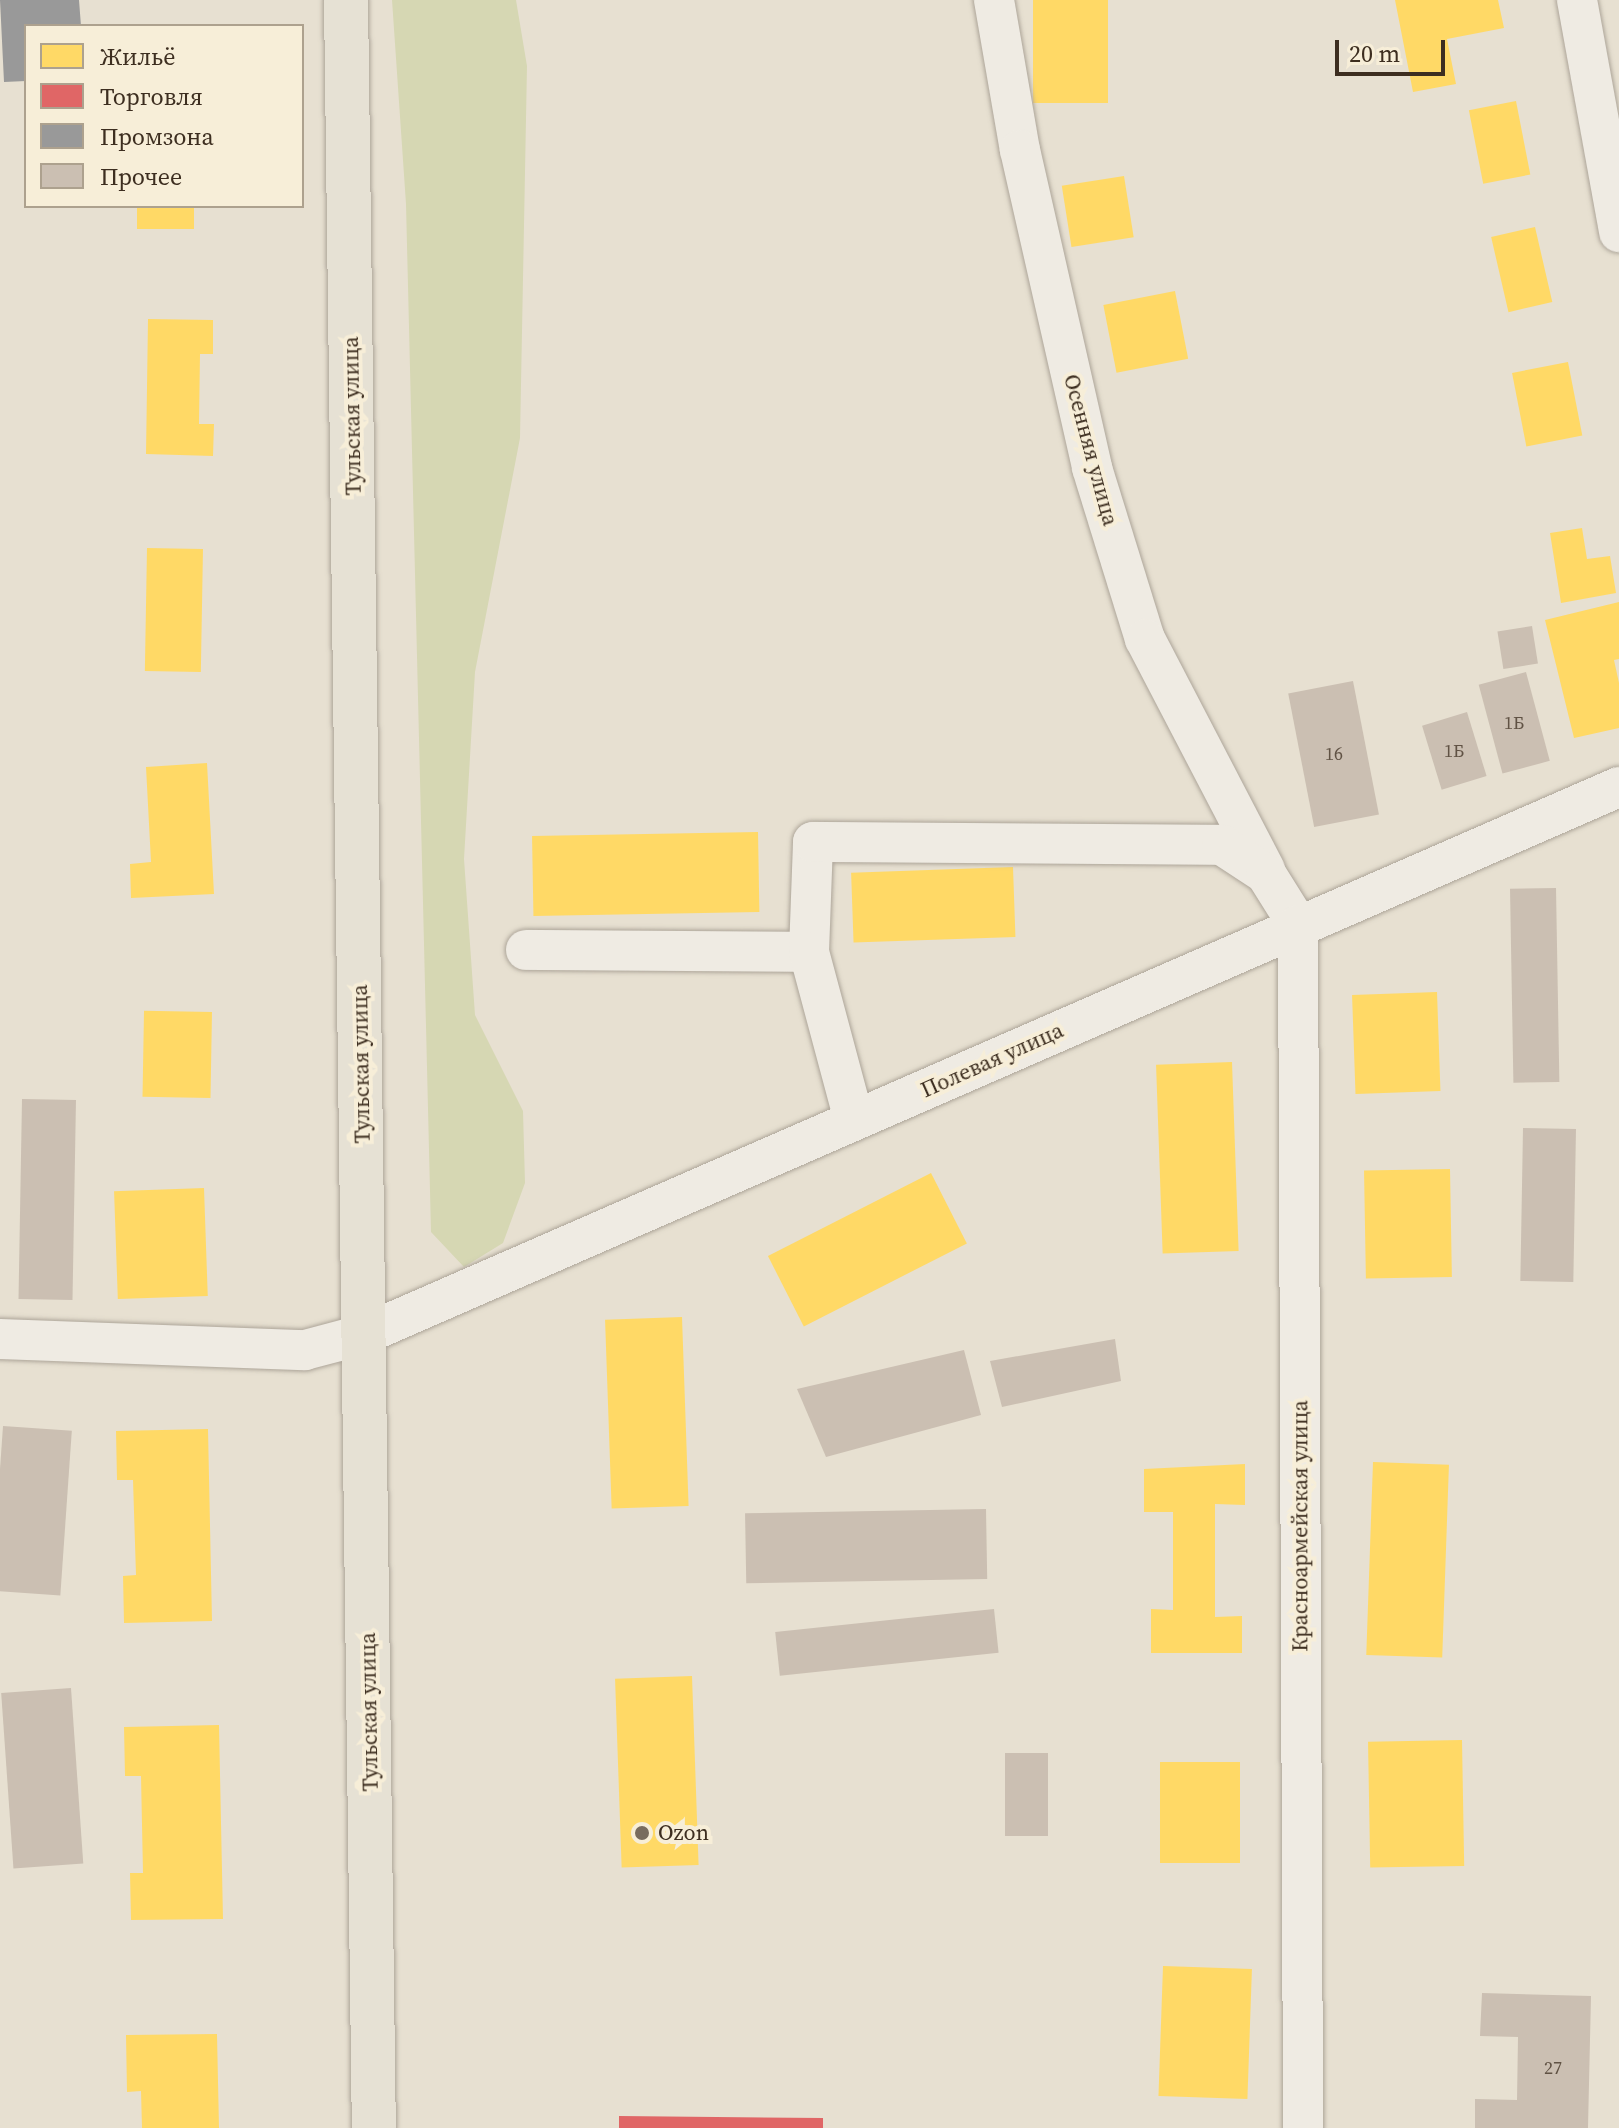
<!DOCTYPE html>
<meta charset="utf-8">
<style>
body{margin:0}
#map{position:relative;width:1619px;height:2128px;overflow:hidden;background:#e7e0d1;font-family:"Source Serif 4",serif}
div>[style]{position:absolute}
.green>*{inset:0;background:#d6d7b3}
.homes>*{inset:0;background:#ffd966;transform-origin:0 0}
.shops>*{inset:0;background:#e06666}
.industry>*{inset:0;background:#999}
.building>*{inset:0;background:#cbbfb2;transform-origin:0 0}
.roads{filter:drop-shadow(0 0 2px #ada599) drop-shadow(0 0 2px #ada599)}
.minor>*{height:40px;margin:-20px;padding:0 20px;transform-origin:20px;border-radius:20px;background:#efebe3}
.primary>*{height:44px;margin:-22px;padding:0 22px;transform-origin:22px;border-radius:22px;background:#e6e1d4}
.dots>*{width:22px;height:22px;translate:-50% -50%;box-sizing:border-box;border:4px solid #f7eed8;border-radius:50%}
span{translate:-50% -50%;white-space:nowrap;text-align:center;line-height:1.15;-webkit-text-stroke:8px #f7eed8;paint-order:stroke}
.number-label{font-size:18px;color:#605244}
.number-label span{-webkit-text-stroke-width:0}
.street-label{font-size:22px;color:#3d2e20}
.poi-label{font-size:22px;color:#3d2e20}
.left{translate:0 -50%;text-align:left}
.legend{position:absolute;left:24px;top:24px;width:280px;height:184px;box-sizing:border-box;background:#f7eed8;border:2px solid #ada18e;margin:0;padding:10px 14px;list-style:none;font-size:24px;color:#3d2e20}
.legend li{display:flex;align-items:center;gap:16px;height:40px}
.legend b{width:40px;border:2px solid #ada18e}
.scale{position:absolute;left:1335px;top:40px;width:110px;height:36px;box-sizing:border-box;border:4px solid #3d2e20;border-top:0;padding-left:10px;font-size:24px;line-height:28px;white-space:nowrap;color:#3d2e20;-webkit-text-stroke:6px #f7eed8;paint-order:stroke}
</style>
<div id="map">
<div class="green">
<i style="clip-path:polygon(392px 0,516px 0,527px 66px,520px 438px,475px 672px,464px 859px,475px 1015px,523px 1111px,525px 1183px,503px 1243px,464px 1267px,431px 1232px,406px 204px)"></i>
</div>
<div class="homes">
<i style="left:1033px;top:0;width:75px;height:103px"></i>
<i style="clip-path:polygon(1395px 0,1498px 0,1504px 28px,1447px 39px,1456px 84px,1413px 92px)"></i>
<i style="left:1516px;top:101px;width:75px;height:48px;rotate:79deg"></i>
<i style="left:1124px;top:176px;width:62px;height:63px;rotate:81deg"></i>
<i style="left:137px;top:206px;width:57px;height:23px"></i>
<i style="left:1535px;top:227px;width:77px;height:45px;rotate:77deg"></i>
<i style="left:1175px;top:291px;width:69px;height:73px;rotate:79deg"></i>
<i style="clip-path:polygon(148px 319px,213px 320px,213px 354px,200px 354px,199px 424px,214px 424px,213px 456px,146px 454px)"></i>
<i style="left:1568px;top:362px;width:75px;height:57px;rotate:79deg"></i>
<i style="clip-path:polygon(1582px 528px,1587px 559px,1610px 556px,1616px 593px,1561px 603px,1550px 533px)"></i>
<i style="left:147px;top:548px;width:56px;height:123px;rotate:1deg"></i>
<i style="clip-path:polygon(1619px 602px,1619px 659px,1614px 660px,1619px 683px,1619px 728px,1574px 738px,1545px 620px)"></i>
<i style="clip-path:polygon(207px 763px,214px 894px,131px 898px,130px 864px,151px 862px,146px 767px)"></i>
<i style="left:758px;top:832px;width:80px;height:226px;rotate:89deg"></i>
<i style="left:1013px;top:867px;width:70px;height:162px;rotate:88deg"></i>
<i style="left:1437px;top:992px;width:99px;height:85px;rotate:88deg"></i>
<i style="left:212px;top:1012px;width:86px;height:68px;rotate:91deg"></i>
<i style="left:1232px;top:1062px;width:189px;height:76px;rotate:88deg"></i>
<i style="left:1450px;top:1169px;width:108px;height:86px;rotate:89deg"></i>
<i style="left:931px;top:1173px;width:79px;height:183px;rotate:63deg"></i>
<i style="left:204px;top:1188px;width:108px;height:90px;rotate:88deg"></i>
<i style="left:682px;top:1317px;width:189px;height:77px;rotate:88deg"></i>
<i style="clip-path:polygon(208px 1429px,212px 1621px,124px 1623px,123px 1576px,136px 1575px,133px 1480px,117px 1480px,116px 1431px)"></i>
<i style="left:1373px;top:1462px;width:76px;height:193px;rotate:2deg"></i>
<i style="clip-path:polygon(1245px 1464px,1245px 1505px,1215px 1504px,1215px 1617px,1242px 1616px,1242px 1653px,1151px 1653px,1151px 1609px,1173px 1610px,1173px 1512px,1144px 1512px,1144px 1469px)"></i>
<i style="left:692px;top:1676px;width:189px;height:77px;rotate:88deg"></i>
<i style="clip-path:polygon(219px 1725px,223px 1919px,131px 1920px,130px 1873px,143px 1873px,141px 1776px,125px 1776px,124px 1727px)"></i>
<i style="left:1462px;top:1740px;width:126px;height:94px;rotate:89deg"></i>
<i style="left:1160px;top:1762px;width:80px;height:101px"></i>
<i style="left:1163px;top:1966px;width:89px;height:130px;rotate:2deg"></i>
<i style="clip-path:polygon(217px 2034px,219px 2128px,142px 2128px,141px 2091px,127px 2092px,126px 2035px)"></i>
</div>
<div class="shops">
<i style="clip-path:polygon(619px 2116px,823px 2118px,823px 2128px,619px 2128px)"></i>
</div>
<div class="industry">
<i style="clip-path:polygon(0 0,79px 0,81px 26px,26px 26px,26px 81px,4px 82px)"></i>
</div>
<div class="building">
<i style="left:1532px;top:626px;width:38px;height:35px;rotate:81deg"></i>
<i style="left:1526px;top:672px;width:92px;height:49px;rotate:75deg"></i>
<i style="left:1353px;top:681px;width:136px;height:66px;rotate:79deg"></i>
<i style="left:1467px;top:712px;width:67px;height:47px;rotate:73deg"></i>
<i style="left:1556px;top:888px;width:194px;height:46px;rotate:89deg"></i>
<i style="left:22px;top:1099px;width:54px;height:200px;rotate:1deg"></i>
<i style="left:1523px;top:1128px;width:53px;height:153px;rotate:1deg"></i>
<i style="clip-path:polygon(1115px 1339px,1121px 1381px,1002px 1407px,990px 1361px)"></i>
<i style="clip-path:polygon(964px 1350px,981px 1415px,826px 1457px,797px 1389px)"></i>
<i style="left:3px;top:1426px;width:69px;height:165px;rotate:4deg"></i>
<i style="left:986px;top:1509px;width:70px;height:241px;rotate:89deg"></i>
<i style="left:994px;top:1609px;width:44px;height:220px;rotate:84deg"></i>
<i style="left:71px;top:1688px;width:176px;height:70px;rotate:86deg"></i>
<i style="left:1005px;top:1753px;width:43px;height:83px"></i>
<i style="clip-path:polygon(1482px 1993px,1591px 1996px,1588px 2128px,1475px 2128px,1475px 2099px,1517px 2100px,1518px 2037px,1480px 2036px)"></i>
</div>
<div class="roads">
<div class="minor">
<i style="left:994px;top:0;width:152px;rotate:80.2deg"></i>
<i style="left:1020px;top:150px;width:326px;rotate:77.2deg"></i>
<i style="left:1092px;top:468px;width:179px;rotate:72.8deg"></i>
<i style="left:1145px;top:639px;width:260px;rotate:62.5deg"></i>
<i style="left:1577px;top:0;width:236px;rotate:79.7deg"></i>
<i style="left:526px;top:950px;width:283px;rotate:0.4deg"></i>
<i style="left:809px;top:952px;width:110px;rotate:-87.9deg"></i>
<i style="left:813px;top:842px;width:409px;rotate:0.4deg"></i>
<i style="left:1222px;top:845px;width:53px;rotate:33.4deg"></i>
<i style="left:1266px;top:874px;width:60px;rotate:57.9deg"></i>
<i style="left:1298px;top:925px;width:1203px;rotate:89.76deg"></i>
<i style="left:809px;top:952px;width:174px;rotate:75deg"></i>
<i style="left:0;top:1339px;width:305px;rotate:2.1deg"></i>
<i style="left:305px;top:1350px;width:62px;rotate:-14.9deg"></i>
<i style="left:365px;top:1334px;width:1368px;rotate:-23.57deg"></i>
</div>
<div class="primary">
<i style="left:346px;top:0;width:2128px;rotate:89.25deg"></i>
</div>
</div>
<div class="dots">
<i style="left:642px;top:1833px;background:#786c5e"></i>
</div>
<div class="number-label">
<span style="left:1514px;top:723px">1Б</span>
<span style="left:1454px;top:751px">1Б</span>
<span style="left:1334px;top:754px">16</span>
<span style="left:1553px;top:2068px">27</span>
</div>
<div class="street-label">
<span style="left:352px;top:416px;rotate:-91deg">Тульская улица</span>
<span style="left:1091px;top:450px;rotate:75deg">Осенняя улица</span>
<span style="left:992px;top:1060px;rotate:-24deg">Полевая улица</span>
<span style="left:361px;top:1064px;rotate:-91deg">Тульская улица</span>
<span style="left:1300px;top:1526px;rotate:-90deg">Красноармейская улица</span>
<span style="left:369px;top:1712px;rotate:-91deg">Тульская улица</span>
</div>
<div class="poi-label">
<span class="left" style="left:658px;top:1833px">Ozon</span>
</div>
<ul class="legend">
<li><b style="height:22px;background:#ffd966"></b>Жильё</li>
<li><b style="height:22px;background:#e06666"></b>Торговля</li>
<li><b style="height:22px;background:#999"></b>Промзона</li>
<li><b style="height:22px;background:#cbbfb2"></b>Прочее</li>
</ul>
<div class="scale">20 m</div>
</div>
